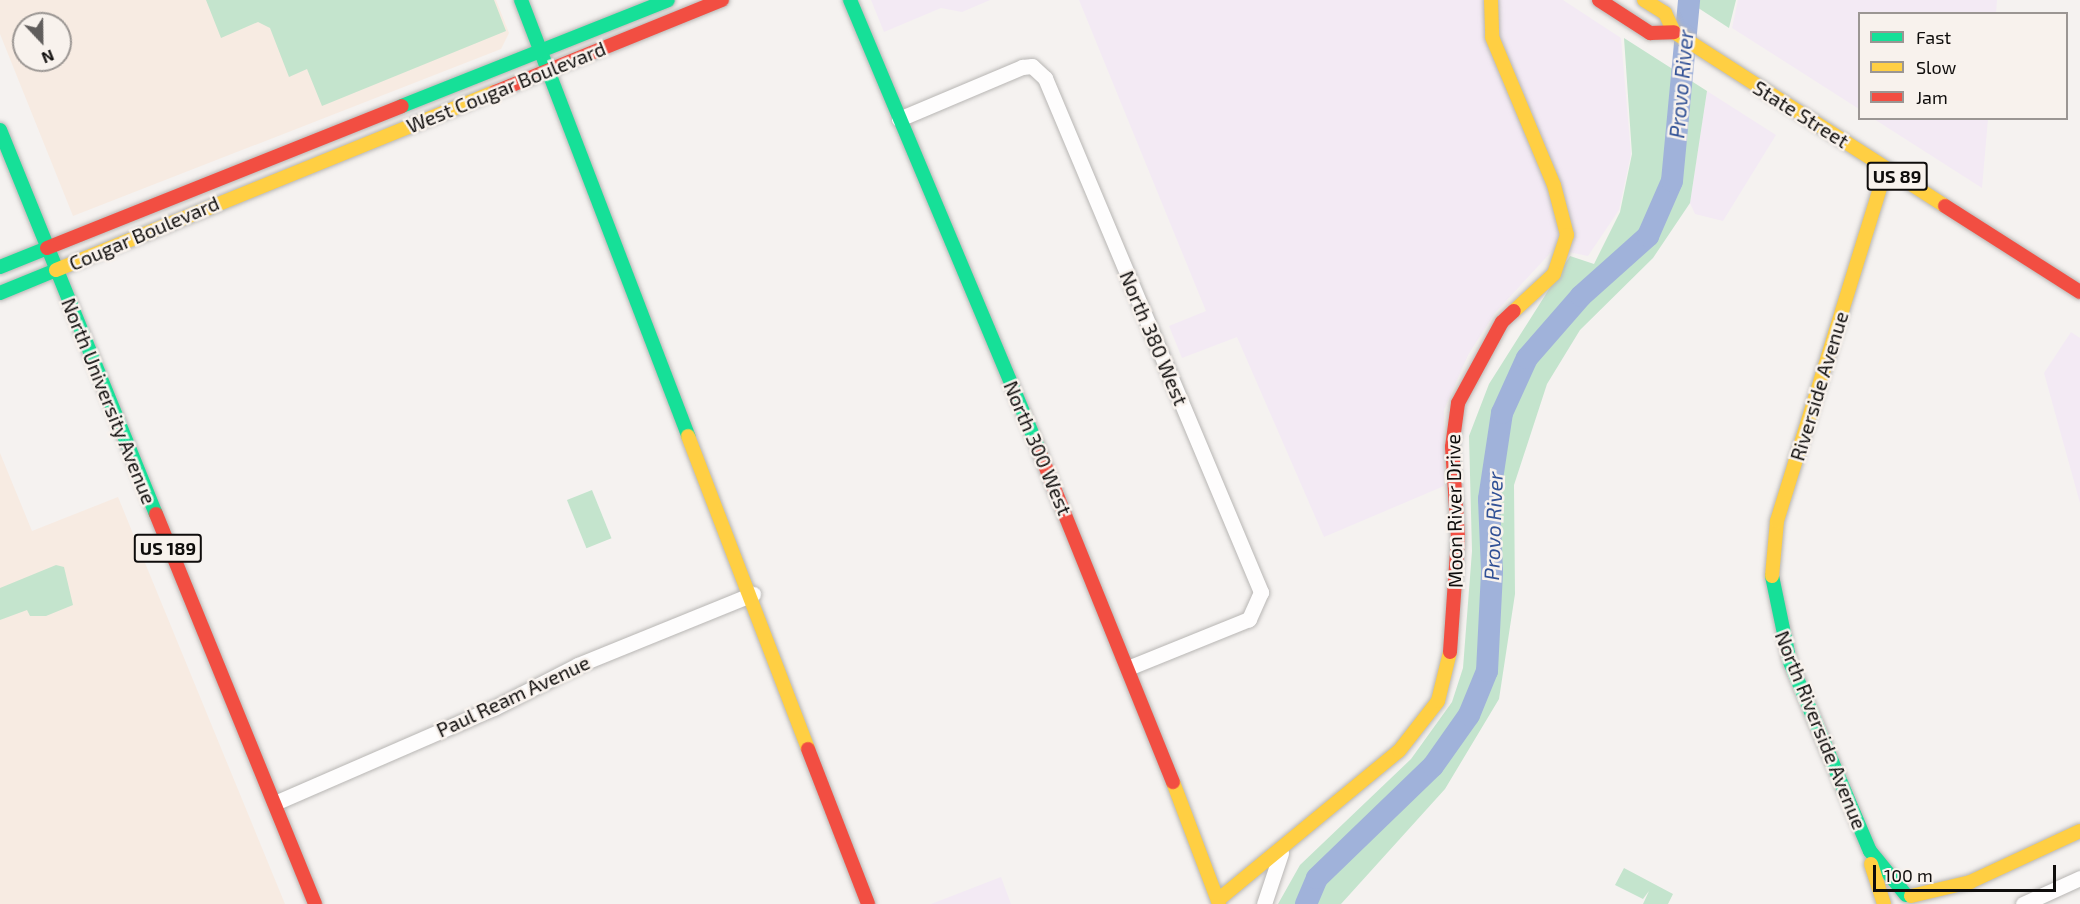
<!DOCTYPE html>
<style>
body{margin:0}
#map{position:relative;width:2080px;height:904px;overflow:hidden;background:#f5f2f0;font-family:"Exo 2",sans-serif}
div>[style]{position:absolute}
.commercial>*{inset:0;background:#f3eaf4}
.education>*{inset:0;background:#f7ebe2}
.green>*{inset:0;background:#c4e4cd;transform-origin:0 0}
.river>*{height:22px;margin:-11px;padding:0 11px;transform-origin:11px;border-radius:11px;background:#a0b2da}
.roads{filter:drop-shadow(0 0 2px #b8b6b4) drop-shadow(0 0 2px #b8b6b4)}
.street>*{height:15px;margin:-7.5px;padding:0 7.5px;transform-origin:7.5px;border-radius:7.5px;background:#fefdfd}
.fast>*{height:14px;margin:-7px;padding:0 7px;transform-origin:7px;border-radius:7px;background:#16e098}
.slow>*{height:14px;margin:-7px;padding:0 7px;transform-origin:7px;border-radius:7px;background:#ffcf43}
.jam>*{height:14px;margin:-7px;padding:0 7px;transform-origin:7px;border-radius:7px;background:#f24e42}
span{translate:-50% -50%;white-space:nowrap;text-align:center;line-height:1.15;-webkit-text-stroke:5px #f8f2ed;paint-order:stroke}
.shield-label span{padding:2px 4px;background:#f8f2ed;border:2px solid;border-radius:4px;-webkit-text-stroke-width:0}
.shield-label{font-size:18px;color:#0f0d0c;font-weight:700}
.street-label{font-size:20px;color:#0f0d0c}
.water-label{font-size:21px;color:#315196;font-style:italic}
.legend{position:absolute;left:1858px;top:12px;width:210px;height:108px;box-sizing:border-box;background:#f8f2ed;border:2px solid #9b9693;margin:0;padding:8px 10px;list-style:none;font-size:18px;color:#0f0d0c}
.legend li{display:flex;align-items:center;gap:12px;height:30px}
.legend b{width:30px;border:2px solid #9b9693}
.north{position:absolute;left:12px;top:12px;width:60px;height:60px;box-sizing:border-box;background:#f8f2ed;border:2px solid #9b9693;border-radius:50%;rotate:158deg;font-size:16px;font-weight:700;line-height:24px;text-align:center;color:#0f0d0c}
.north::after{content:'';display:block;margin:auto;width:21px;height:27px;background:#605d5c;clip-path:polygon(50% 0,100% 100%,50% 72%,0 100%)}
.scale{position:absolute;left:1873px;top:865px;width:183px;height:27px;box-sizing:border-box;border:3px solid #0f0d0c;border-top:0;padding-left:8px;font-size:18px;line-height:21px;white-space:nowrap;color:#0f0d0c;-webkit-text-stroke:4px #f8f2ed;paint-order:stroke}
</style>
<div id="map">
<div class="commercial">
<i style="clip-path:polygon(871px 0,990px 0,962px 12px,941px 8px,884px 32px)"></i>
<i style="clip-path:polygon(1079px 0,1563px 0,1621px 38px,1631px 154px,1619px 210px,1588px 256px,1554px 249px,1495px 313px,1468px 355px,1444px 410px,1444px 486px,1324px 537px,1237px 337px,1182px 358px,1169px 326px,1206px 311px)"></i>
<i style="clip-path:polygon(1738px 0,1997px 0,1996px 13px,1860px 14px,1859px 109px,1732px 28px)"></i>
<i style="clip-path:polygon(1707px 91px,1776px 135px,1723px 221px,1695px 214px,1690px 203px)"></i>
<i style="clip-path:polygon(1874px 119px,1988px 119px,1982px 188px)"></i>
<i style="clip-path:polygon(2071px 332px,2080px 338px,2080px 503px,2044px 373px)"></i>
<i style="clip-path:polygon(1001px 877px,1011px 904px,931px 904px)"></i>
</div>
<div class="education">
<i style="clip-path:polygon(evenodd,0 0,496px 0,509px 33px,501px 49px,73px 216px,0 34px,0 0,24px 24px,60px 24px,60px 60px,24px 60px,24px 24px)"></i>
<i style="clip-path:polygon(0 453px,32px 531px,118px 497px,285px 904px,0 904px)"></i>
</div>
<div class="green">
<i style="clip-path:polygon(206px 0,494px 0,506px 31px,322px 106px,307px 69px,289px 77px,270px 28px,258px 22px,221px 38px)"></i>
<i style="clip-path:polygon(1686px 0,1736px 0,1729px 28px)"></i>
<i style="clip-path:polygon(1624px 38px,1707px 91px,1690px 203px,1653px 258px,1580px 330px,1547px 384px,1514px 485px,1515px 594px,1499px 699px,1445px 789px,1341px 904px,1278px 904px,1300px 865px,1411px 759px,1452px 702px,1463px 668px,1472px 551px,1469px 436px,1489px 384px,1570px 256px,1594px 264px,1620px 212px,1632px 154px)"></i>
<i style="left:592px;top:490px;width:52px;height:27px;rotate:68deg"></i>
<i style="clip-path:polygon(56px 565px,64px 567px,73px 605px,46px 616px,30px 616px,27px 610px,0 620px,0 588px)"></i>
<i style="clip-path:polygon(1624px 868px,1673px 894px,1668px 904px,1643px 904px,1649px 891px,1643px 899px,1615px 885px)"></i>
</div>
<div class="river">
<i style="left:1306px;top:904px;width:28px;rotate:-67deg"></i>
<i style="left:1317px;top:878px;width:161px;rotate:-44deg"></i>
<i style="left:1433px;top:766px;width:62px;rotate:-54.8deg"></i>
<i style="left:1469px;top:715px;width:48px;rotate:-67.8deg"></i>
<i style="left:1487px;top:671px;width:100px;rotate:-87.1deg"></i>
<i style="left:1492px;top:571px;width:72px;rotate:-92.4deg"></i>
<i style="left:1489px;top:499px;width:87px;rotate:-81.4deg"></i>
<i style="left:1502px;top:413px;width:60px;rotate:-65.6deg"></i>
<i style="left:1527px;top:358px;width:82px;rotate:-48.9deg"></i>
<i style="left:1581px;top:296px;width:90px;rotate:-41.8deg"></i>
<i style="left:1648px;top:236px;width:60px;rotate:-66.4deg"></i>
<i style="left:1672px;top:181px;width:182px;rotate:-84.6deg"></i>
</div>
<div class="roads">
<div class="street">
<i style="left:899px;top:119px;width:134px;rotate:-22.9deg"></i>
<i style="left:1022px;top:67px;width:10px;rotate:-6deg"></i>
<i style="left:1032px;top:66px;width:18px;rotate:43deg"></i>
<i style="left:1045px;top:78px;width:558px;rotate:67.21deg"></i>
<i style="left:1261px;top:592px;width:30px;rotate:114deg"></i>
<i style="left:1249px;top:619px;width:128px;rotate:158deg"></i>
<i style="left:275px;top:803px;width:239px;rotate:-23.5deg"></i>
<i style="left:494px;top:708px;width:94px;rotate:-27.1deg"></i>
<i style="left:578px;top:665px;width:189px;rotate:-22.1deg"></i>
<i style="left:1264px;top:904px;width:54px;rotate:-71.6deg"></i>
<i style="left:2023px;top:904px;width:63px;rotate:-24.5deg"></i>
</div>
<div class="fast">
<i style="left:521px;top:0;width:467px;rotate:69deg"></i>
<i style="left:850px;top:0;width:491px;rotate:67.2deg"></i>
<i style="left:402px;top:106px;width:286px;rotate:-21.7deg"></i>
<i style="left:0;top:130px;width:414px;rotate:67.9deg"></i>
<i style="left:0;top:267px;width:51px;rotate:-22deg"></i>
<i style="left:0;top:293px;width:61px;rotate:-22.3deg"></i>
<i style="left:1772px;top:576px;width:88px;rotate:78.2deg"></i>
<i style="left:1790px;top:662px;width:205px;rotate:67.1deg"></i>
<i style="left:1870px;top:851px;width:57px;rotate:50.7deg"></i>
</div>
<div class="slow">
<i style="left:1491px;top:0;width:37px;rotate:88deg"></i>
<i style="left:1492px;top:37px;width:160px;rotate:67.3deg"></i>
<i style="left:1554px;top:185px;width:52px;rotate:75.4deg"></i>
<i style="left:1567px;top:235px;width:41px;rotate:108.4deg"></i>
<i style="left:1554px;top:274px;width:54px;rotate:137.2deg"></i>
<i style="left:1644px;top:0;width:25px;rotate:32deg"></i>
<i style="left:1665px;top:13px;width:21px;rotate:65deg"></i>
<i style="left:1674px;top:32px;width:322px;rotate:32.7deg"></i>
<i style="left:56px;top:270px;width:474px;rotate:-22.1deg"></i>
<i style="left:688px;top:436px;width:335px;rotate:69deg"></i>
<i style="left:1772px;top:576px;width:55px;rotate:-84.8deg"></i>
<i style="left:1777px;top:521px;width:369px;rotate:-72.8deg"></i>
<i style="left:1173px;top:782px;width:130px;rotate:69.3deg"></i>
<i style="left:1871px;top:864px;width:42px;rotate:72deg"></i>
<i style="left:1911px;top:896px;width:61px;rotate:-13.3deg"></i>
<i style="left:1970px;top:882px;width:121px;rotate:-24.9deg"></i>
<i style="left:1218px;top:900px;width:234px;rotate:-39.5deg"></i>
<i style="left:1399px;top:751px;width:63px;rotate:-52deg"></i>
<i style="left:1438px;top:701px;width:50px;rotate:-76.2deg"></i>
</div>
<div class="jam">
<i style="left:1599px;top:0;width:61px;rotate:32.9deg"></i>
<i style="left:1650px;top:33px;width:24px;rotate:-2deg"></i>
<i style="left:495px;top:92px;width:245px;rotate:-22.1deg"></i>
<i style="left:1945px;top:206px;width:160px;rotate:32.5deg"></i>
<i style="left:47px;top:248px;width:382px;rotate:-21.8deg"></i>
<i style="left:1040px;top:453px;width:355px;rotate:68deg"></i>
<i style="left:156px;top:514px;width:421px;rotate:67.8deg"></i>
<i style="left:1450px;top:652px;width:115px;rotate:-86deg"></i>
<i style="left:1458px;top:537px;width:90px;rotate:-93.8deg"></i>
<i style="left:1452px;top:447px;width:44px;rotate:-82.2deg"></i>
<i style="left:1458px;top:403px;width:92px;rotate:-61.5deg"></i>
<i style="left:1502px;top:322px;width:16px;rotate:-43deg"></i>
<i style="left:808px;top:749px;width:166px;rotate:68.8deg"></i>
</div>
</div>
<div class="shield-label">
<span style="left:1897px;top:176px">US 89</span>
<span style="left:168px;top:548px">US 189</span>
</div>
<div class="street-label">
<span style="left:506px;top:87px;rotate:-22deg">West Cougar Boulevard</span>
<span style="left:1801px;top:114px;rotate:32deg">State Street</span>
<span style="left:144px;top:233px;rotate:-23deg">Cougar Boulevard</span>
<span style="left:1154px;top:338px;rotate:67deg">North 380 West</span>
<span style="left:1819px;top:386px;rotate:-73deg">Riverside Avenue</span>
<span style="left:109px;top:401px;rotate:68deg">North University Avenue</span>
<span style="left:1038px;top:448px;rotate:67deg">North 300 West</span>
<span style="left:1454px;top:511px;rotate:-91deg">Moon River Drive</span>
<span style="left:513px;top:696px;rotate:-25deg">Paul Ream Avenue</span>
<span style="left:1821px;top:730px;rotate:68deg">North Riverside Avenue</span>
</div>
<div class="water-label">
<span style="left:1681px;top:84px;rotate:-85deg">Provo River</span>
<span style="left:1493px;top:526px;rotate:-88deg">Provo River</span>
</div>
<ul class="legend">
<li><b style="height:8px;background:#16e098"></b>Fast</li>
<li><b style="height:8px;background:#ffcf43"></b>Slow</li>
<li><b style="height:8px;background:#f24e42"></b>Jam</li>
</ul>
<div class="north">N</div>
<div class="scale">100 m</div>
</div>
